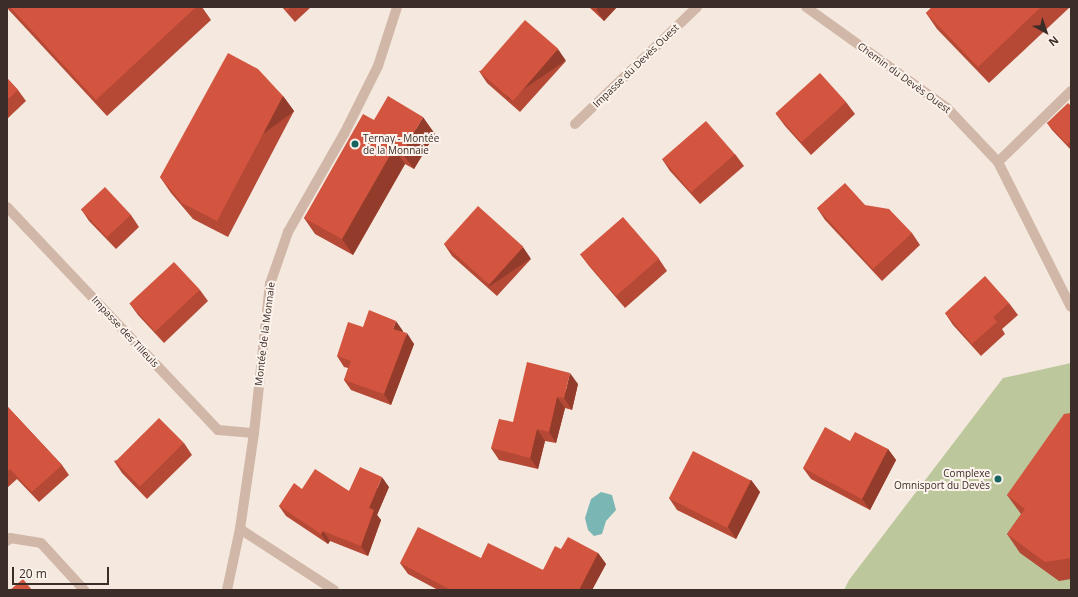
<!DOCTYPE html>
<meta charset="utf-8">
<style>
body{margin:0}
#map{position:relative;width:1078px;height:597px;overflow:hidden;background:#f5e8de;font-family:"Open Sans",sans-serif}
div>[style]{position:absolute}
.green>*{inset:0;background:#bcc79c}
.water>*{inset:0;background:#7ab6b3}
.service>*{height:10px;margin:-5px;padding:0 5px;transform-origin:5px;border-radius:5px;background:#d0b7a8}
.minor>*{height:10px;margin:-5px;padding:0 5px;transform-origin:5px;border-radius:5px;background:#d0b7a8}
.wall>*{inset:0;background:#b54936}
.shaded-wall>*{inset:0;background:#943c2c;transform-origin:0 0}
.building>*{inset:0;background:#d3553f;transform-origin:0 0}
.dots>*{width:11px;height:11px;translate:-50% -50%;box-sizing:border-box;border:2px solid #fcf3ec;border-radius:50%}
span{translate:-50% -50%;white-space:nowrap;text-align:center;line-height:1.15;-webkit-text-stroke:4px #fcf3ec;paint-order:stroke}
.street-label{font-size:10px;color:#3c2d29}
.poi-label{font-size:10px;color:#3c2d29}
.left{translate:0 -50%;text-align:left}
.right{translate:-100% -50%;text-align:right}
.frame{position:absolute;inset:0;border:8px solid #3c2d29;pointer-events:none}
.north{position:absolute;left:1026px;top:12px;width:40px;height:40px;-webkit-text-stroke:3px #fcf3ec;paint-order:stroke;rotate:140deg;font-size:11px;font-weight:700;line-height:16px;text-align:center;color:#3c2d29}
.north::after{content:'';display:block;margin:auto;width:14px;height:18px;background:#3c2d29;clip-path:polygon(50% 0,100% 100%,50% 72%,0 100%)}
.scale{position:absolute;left:12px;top:567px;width:97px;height:18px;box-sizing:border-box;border:2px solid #3c2d29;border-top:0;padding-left:5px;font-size:12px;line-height:14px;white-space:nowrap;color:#3c2d29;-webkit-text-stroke:3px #fcf3ec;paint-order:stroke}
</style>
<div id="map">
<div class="green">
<i style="clip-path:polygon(1071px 363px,1071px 590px,844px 590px,849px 580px,1003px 378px)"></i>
</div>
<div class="water">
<i style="clip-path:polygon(601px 492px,612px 495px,616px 510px,606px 521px,602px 534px,594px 536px,588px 530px,585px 518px,591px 499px)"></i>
</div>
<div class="service">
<i style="left:998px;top:162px;width:102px;rotate:-44.2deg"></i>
</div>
<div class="minor">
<i style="left:806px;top:7px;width:173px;rotate:35.6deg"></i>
<i style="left:947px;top:108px;width:74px;rotate:46.6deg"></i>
<i style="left:998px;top:162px;width:162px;rotate:63.3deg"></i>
<i style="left:575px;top:124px;width:169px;rotate:-43.8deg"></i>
<i style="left:7px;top:207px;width:307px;rotate:46.6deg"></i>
<i style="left:218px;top:430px;width:36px;rotate:5deg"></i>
<i style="left:240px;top:529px;width:112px;rotate:33deg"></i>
<i style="left:7px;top:541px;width:4px;rotate:-45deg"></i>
<i style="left:10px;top:538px;width:31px;rotate:9deg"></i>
<i style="left:41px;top:543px;width:64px;rotate:47.5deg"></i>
<i style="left:227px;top:590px;width:62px;rotate:-78deg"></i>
<i style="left:240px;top:529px;width:97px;rotate:-81.7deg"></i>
<i style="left:254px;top:433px;width:150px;rotate:-83.9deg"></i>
<i style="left:270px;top:284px;width:55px;rotate:-70.9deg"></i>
<i style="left:288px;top:232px;width:113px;rotate:-60.3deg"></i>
<i style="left:344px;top:134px;width:76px;rotate:-63.4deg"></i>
<i style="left:378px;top:66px;width:62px;rotate:-72.1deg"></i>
</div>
<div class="wall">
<i style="clip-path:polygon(7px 7px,202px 7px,211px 20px,107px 116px,7px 8px)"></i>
<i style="clip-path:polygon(282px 7px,311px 7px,295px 22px)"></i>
<i style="clip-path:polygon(589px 7px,617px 7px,604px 21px)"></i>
<i style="clip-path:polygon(932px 7px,1070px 7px,989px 83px,937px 29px,926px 13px)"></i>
<i style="clip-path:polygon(566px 61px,520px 112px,487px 83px,479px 71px)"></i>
<i style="clip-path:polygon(7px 78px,18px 90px,26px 101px,7px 119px)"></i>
<i style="clip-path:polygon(283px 96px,294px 111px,228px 237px,193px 219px,171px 193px,160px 177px)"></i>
<i style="clip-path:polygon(846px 102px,855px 114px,811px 155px,785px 126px,776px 114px)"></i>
<i style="clip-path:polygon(1071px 106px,1071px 150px,1052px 130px,1047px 123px)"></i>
<i style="clip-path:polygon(374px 120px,435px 134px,414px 169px,405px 164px,353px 255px,315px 234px,304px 218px)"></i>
<i style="clip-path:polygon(735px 154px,744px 166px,700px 204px,670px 171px,662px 159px)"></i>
<i style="clip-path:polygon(817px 208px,912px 233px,920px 245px,882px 281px,825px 220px)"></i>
<i style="clip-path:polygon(81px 209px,131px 215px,139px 227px,116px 249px,89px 221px)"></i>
<i style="clip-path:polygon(444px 244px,531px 259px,497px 296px,452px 256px)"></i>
<i style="clip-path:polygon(580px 254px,659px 259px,667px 271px,625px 308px,589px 266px)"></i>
<i style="clip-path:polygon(200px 290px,208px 301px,164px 343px,138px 315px,130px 304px)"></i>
<i style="clip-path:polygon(1009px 303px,1018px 315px,1002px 329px,1005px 334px,981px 356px,953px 325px,945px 313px)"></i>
<i style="clip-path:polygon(363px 327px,403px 331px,403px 332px,414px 344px,391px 405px,351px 390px,344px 380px,348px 368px,344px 367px,337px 356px)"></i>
<i style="clip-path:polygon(578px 384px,572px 410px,565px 408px,556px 443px,545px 441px,538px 469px,499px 460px,491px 448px,513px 422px)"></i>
<i style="clip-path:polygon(7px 406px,62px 465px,69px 475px,39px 502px,17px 479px,7px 488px)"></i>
<i style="clip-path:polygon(1071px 413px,1071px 579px,1059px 581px,1020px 553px,1007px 534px,1021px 514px,1007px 495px)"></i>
<i style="clip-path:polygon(850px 441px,888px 449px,896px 460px,870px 510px,811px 479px,803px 468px)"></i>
<i style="clip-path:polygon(184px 443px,192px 455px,147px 499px,122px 473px,114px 461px)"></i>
<i style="clip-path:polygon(751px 480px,760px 492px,736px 539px,677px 510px,669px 498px)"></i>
<i style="clip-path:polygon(389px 487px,377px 515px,381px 520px,368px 556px,330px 541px,328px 544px,286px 516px,279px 506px,302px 489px,349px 491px)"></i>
<i style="clip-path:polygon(561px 549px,598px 553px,606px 564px,592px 590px,438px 590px,408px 574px,400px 563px,481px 558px,543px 570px)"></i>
</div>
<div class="shaded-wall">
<i style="clip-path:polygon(598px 7px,617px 7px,604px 21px,596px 9px)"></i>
<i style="left:558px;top:49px;width:14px;height:69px;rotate:56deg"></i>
<i style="left:283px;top:96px;width:19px;height:141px;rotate:54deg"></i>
<i style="clip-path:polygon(423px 117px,435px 134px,414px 169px,402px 153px)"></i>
<i style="clip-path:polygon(394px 148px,405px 164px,353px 255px,342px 239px)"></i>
<i style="left:523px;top:247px;width:14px;height:50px;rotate:56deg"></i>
<i style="clip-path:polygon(396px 321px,403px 331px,400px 339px,393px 329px)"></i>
<i style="clip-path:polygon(407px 333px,414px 344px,391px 405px,384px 394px)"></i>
<i style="clip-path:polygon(570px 373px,578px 384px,572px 410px,564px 398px)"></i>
<i style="clip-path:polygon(557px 397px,565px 408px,556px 443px,549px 432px)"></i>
<i style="clip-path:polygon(537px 429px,545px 441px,538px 469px,530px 458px)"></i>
<i style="clip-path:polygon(888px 449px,896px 460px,870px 510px,862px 499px)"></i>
<i style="clip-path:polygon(382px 477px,389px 487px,377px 515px,381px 520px,368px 556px,361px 546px,369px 508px)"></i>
<i style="clip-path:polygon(751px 480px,760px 492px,736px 539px,728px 527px)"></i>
<i style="clip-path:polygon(323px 531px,330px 541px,328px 544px,321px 534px)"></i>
<i style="clip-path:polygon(598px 553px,606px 564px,592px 590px,579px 590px)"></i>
</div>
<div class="building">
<i style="clip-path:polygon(10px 7px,196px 7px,96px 100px)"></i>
<i style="clip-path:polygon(284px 7px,291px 7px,287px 11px)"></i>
<i style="clip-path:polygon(593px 7px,598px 7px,596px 9px)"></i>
<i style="clip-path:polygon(932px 7px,1041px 7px,978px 67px,926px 13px)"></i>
<i style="left:525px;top:20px;width:44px;height:69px;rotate:41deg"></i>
<i style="clip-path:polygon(228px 53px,258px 69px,283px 96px,217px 221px,182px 203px,160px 177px)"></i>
<i style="left:820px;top:73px;width:39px;height:60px;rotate:48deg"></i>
<i style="clip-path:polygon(7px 78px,18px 90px,7px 100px)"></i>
<i style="clip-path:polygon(388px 96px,423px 117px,402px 153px,394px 148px,342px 239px,304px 218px,363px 114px,374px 120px)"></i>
<i style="clip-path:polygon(1068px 103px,1071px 106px,1071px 141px,1067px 144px,1047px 123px)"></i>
<i style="left:706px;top:121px;width:44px;height:58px;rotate:49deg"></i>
<i style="clip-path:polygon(845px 183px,865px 205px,889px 209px,912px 233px,873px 269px,817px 208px)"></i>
<i style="left:105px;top:187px;width:38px;height:33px;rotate:47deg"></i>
<i style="left:478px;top:206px;width:61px;height:51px;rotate:42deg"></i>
<i style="left:623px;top:217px;width:55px;height:57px;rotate:49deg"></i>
<i style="left:174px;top:262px;width:38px;height:61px;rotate:47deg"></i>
<i style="clip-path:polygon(985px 276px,1009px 303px,993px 317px,997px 322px,972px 344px,945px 313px)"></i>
<i style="clip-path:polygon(369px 310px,396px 321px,393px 329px,407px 333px,384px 394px,344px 380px,351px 361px,337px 356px,348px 322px,363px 327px)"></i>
<i style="clip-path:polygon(527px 362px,570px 373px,564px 398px,557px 397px,549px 432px,537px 429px,530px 458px,491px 448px,499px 419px,513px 422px)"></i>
<i style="clip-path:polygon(7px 406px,62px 465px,32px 492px,10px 469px,7px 472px)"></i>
<i style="clip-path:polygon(1071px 413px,1071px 558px,1045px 562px,1007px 534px,1025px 509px,1007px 495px,1064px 414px)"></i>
<i style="left:159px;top:418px;width:35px;height:62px;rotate:45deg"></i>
<i style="clip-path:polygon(825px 427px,850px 441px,855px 432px,888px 449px,862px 499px,803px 468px)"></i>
<i style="left:693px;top:451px;width:65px;height:53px;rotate:27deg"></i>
<i style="clip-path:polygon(360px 467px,382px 477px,369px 508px,374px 510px,361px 546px,323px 531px,321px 534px,279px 506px,294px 483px,302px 489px,315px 469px,349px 491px)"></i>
<i style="clip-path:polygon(418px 527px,481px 558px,488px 543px,543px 570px,555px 546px,561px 549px,568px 537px,598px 553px,579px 590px,451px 590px,400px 563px)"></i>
<i style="clip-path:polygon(23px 579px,32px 590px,10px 590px)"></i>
</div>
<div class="dots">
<i style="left:355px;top:144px;background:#196361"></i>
<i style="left:998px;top:479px;background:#196361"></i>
</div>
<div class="street-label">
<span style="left:636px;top:66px;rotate:-44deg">Impasse du Devès Ouest</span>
<span style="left:904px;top:78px;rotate:36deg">Chemin du Devès Ouest</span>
<span style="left:125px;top:332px;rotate:47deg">Impasse des Tilleuls</span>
<span style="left:265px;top:334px;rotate:-83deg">Montée de la Monnaie</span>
</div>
<div class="poi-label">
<span class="left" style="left:363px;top:144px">Ternay - Montée<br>de la Monnaie</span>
<span class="right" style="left:990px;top:479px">Complexe<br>Omnisport du Devès</span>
</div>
<div class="frame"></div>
<div class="north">N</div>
<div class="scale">20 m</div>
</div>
